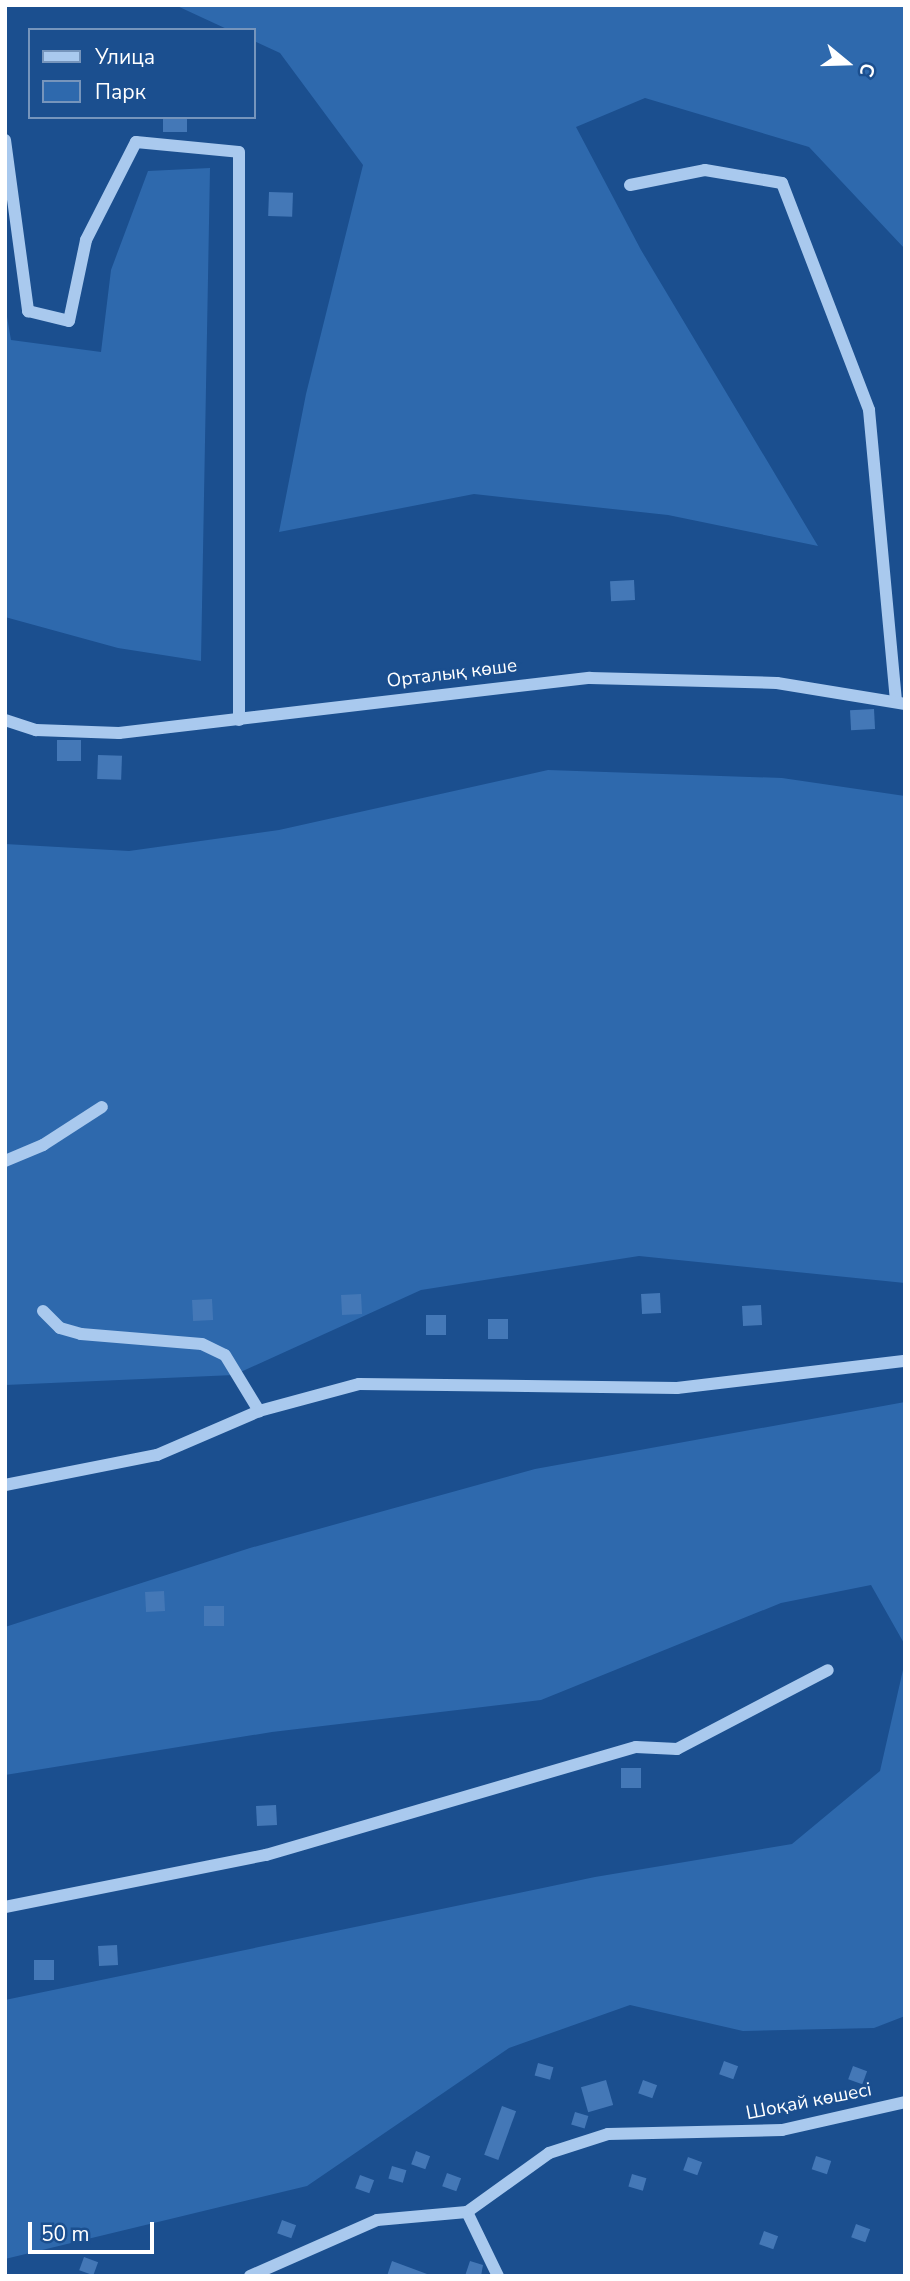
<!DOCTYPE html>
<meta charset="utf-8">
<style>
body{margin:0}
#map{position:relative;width:910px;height:2281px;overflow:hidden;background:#1b4f8f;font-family:"Nunito Sans",sans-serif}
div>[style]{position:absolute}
.green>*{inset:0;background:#2e69ad}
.building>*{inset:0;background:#4478b7;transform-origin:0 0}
.minor>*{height:12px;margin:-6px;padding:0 6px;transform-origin:6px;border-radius:6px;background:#a9c9ee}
span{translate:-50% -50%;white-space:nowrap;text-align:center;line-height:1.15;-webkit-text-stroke:5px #1b4f8f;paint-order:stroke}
.street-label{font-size:19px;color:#fff}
.frame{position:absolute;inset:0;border:7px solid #fff;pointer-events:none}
.legend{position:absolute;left:28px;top:28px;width:228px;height:91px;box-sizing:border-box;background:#1b4f8f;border:2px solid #7695bc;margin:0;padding:9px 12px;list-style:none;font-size:21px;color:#fff}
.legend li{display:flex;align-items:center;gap:14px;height:35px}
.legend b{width:35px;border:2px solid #7695bc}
.north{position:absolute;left:812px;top:28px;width:70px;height:70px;-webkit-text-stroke:5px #1b4f8f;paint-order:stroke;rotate:109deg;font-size:19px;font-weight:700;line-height:28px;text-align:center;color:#fff}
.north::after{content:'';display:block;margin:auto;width:24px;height:32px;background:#fff;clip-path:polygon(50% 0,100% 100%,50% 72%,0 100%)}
.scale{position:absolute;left:28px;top:2222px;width:126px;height:32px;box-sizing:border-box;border:4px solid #fff;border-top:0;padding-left:9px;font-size:21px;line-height:24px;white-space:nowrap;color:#fff;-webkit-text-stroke:5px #1b4f8f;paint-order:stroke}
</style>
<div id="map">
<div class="green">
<i style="clip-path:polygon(175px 5px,905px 5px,905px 249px,809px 147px,645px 98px,576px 127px,641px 250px,818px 546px,668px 515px,474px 494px,279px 532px,306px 394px,363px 165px,280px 53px,254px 41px,254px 30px,229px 30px)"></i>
<i style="clip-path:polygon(210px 168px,201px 661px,118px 648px,5px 617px,5px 305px,11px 340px,101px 352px,111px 270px,148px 171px)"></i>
<i style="clip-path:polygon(548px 770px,782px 778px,905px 796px,905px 1283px,639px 1256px,421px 1290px,234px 1375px,5px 1385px,5px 844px,129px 851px,279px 830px)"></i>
<i style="clip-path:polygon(905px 1402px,905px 1645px,871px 1585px,781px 1603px,541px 1700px,272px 1732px,5px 1775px,5px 1627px,250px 1548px,535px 1469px)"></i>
<i style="clip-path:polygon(905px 1661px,905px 2016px,874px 2028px,743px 2031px,630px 2005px,509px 2048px,307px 2186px,5px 2259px,5px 2000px,595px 1877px,792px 1844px,880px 1771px)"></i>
</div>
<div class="building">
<i style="left:163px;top:117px;width:24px;height:15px"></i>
<i style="left:269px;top:192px;width:24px;height:24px;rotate:2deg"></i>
<i style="left:634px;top:580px;width:20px;height:24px;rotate:87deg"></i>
<i style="left:874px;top:709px;width:20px;height:24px;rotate:87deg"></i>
<i style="left:57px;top:740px;width:24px;height:21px"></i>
<i style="left:98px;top:755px;width:24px;height:24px;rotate:2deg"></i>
<i style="left:660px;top:1293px;width:20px;height:19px;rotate:87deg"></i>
<i style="left:361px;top:1294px;width:20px;height:20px;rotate:87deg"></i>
<i style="left:212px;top:1299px;width:21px;height:20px;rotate:87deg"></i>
<i style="left:761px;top:1305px;width:20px;height:19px;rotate:87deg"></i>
<i style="left:446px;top:1315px;width:20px;height:20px;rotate:90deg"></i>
<i style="left:508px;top:1319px;width:20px;height:20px;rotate:90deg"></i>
<i style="left:164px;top:1591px;width:20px;height:19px;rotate:87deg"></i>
<i style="left:224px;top:1606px;width:20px;height:20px;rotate:90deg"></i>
<i style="left:641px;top:1768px;width:20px;height:20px;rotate:90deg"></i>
<i style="left:276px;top:1805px;width:20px;height:20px;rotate:87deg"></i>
<i style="left:117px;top:1945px;width:20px;height:19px;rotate:87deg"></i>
<i style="left:54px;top:1960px;width:20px;height:20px;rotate:90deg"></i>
<i style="left:724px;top:2061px;width:15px;height:14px;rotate:20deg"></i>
<i style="left:538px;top:2063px;width:16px;height:13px;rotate:15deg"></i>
<i style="left:853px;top:2066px;width:15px;height:14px;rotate:20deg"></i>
<i style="left:606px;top:2080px;width:26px;height:26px;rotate:74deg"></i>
<i style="left:643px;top:2080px;width:15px;height:14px;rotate:20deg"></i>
<i style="left:502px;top:2106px;width:15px;height:52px;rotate:20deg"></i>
<i style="left:575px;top:2112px;width:14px;height:13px;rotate:17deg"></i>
<i style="left:416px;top:2151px;width:15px;height:14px;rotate:20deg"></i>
<i style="left:816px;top:2156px;width:16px;height:14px;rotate:18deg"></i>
<i style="left:688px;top:2157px;width:15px;height:14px;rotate:20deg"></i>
<i style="left:392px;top:2166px;width:15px;height:13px;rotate:16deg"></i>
<i style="left:447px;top:2173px;width:15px;height:14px;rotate:20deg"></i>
<i style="left:632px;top:2174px;width:15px;height:13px;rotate:16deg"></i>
<i style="left:360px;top:2175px;width:15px;height:14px;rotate:20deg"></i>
<i style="left:282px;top:2220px;width:15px;height:14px;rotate:20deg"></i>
<i style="left:856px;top:2224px;width:15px;height:14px;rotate:20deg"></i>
<i style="left:764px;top:2231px;width:15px;height:14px;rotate:20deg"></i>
<i style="left:84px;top:2257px;width:15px;height:14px;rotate:20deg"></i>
<i style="clip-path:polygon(392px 2261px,427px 2274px,427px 2276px,387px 2276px)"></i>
<i style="clip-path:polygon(470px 2261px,483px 2265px,481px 2276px,465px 2276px)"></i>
</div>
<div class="minor">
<i style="left:5px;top:140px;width:173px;rotate:82.3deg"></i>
<i style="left:28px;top:311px;width:42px;rotate:13.7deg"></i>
<i style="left:69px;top:321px;width:83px;rotate:-78.1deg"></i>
<i style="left:86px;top:240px;width:110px;rotate:-63deg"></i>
<i style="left:136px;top:142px;width:103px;rotate:5.5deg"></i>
<i style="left:239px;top:152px;width:568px;rotate:90deg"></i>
<i style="left:630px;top:185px;width:76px;rotate:-11.3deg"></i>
<i style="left:705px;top:170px;width:78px;rotate:9.6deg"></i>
<i style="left:782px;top:183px;width:243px;rotate:69deg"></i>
<i style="left:869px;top:410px;width:292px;rotate:84.7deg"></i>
<i style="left:5px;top:720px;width:33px;rotate:18deg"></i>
<i style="left:36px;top:730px;width:83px;rotate:2.1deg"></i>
<i style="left:119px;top:733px;width:474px;rotate:-6.7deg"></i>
<i style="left:590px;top:678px;width:187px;rotate:1.5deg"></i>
<i style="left:777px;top:683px;width:130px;rotate:9.3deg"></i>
<i style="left:5px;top:1161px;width:41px;rotate:-22.8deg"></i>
<i style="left:43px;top:1145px;width:70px;rotate:-32.8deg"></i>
<i style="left:43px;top:1311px;width:24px;rotate:45deg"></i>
<i style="left:60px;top:1328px;width:22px;rotate:16deg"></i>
<i style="left:81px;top:1334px;width:121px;rotate:4.7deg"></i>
<i style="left:202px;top:1344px;width:25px;rotate:26deg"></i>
<i style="left:225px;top:1355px;width:66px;rotate:58.7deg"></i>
<i style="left:5px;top:1485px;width:155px;rotate:-11.2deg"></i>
<i style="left:157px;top:1455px;width:111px;rotate:-23.3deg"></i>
<i style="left:259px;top:1411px;width:104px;rotate:-15.1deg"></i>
<i style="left:359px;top:1384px;width:318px;rotate:0.7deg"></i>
<i style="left:677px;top:1388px;width:230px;rotate:-6.8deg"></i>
<i style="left:5px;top:1907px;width:266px;rotate:-11.3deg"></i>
<i style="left:266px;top:1855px;width:385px;rotate:-16.3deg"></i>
<i style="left:636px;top:1747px;width:41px;rotate:2.8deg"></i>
<i style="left:677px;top:1749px;width:170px;rotate:-27.6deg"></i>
<i style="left:467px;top:2212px;width:71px;rotate:64.2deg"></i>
<i style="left:250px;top:2276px;width:139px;rotate:-23.8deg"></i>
<i style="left:377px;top:2220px;width:90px;rotate:-5.1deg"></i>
<i style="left:467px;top:2212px;width:101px;rotate:-35.7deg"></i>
<i style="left:549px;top:2153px;width:62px;rotate:-17.9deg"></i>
<i style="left:608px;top:2134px;width:174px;rotate:-1.3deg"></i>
<i style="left:782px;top:2130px;width:126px;rotate:-12.8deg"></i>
</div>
<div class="street-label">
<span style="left:452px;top:674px;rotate:-7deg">Орталық көше</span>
<span style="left:809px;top:2102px;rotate:-11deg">Шоқай көшесі</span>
</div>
<div class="frame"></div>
<ul class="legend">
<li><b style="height:9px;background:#a9c9ee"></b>Улица</li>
<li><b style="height:19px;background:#2e69ad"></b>Парк</li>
</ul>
<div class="north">С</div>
<div class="scale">50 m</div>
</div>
